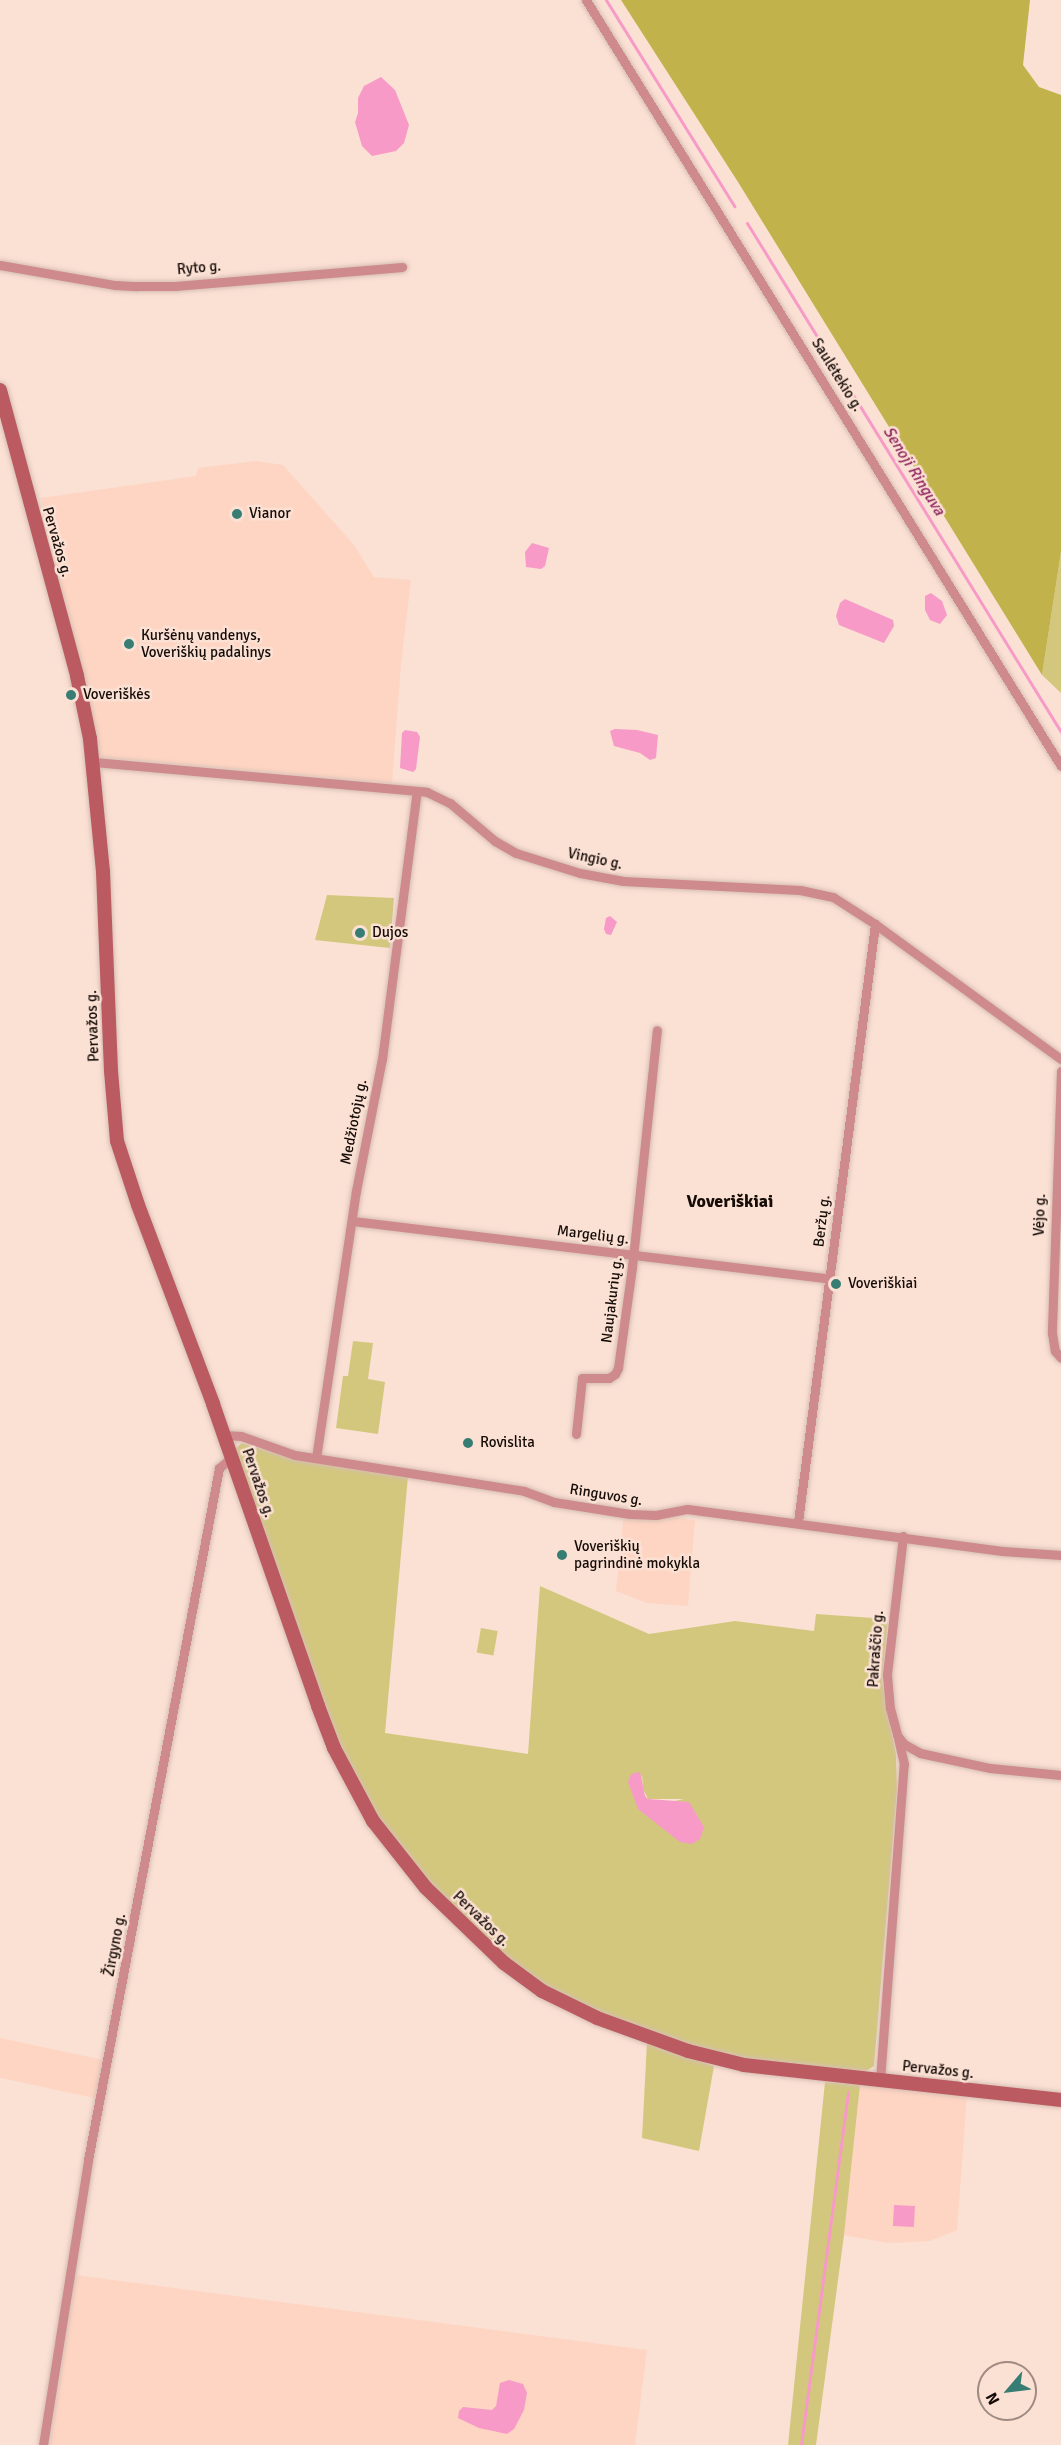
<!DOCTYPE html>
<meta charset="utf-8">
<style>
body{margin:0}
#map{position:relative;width:1061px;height:2445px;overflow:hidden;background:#fbe0d4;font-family:Signika,sans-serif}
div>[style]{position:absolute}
.built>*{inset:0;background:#fed5c3;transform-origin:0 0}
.green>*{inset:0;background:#d3c77e;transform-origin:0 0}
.forest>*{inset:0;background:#c2b24c}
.water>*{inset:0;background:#f79ac7;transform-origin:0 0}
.stream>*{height:3px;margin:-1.5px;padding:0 1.5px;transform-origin:1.5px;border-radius:1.5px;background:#f79ac7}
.roads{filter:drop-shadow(0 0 2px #d6beb3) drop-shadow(0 0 2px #d6beb3)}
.street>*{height:9px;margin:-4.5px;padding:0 4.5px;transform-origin:4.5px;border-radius:4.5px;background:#ce8a8c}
.secondary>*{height:14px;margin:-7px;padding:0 7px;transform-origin:7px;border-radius:7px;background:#bb5b61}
.dots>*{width:16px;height:16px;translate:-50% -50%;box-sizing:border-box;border:3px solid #fbe0d4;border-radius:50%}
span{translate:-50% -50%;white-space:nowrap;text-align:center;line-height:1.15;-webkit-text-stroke:5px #fbe0d4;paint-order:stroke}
.street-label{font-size:15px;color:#160c07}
.poi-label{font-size:15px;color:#160c07}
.left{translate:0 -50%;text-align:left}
.water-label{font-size:16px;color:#8d235f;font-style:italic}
.quarter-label{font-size:18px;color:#160c07;font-weight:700}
.north{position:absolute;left:977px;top:2361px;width:60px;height:60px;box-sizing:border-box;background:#fbe0d4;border:2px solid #9f8b82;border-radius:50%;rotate:242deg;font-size:16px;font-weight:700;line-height:24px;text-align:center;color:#160c07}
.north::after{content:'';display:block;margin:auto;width:21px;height:27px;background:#377d73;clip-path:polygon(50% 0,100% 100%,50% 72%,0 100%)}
</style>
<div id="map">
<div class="built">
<i style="clip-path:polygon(256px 461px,283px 465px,354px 545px,374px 577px,411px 580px,401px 664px,392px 783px,99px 757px,41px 498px,196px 476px,198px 468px)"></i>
<i style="clip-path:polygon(624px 1511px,695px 1520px,688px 1606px,647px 1603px,616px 1591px)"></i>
<i style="left:0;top:2038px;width:107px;height:39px;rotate:12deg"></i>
<i style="clip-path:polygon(860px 2085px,967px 2096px,957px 2230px,930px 2241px,888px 2243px,844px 2235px)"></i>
<i style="clip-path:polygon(75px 2275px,647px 2350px,635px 2445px,50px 2445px)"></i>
</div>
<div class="green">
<i style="clip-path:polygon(1061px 552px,1061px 693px,1042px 675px)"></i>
<i style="clip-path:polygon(327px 895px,394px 898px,390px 948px,315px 940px)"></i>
<i style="clip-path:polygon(353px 1341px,373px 1343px,368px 1379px,385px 1382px,378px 1434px,336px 1428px,343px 1376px,348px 1376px)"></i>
<i style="clip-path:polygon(evenodd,242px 1443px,286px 1457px,408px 1476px,385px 1733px,528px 1754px,540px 1586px,649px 1634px,735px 1621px,814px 1631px,816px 1614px,888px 1619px,882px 1681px,896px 1755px,897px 1790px,874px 2066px,861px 2074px,718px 2055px,592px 2011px,553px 1991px,514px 1964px,478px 1935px,390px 1840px,343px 1755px,235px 1449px,242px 1443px,642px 1774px,643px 1789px,648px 1799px,684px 1799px,638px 1809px,642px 1774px)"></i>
<i style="left:481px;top:1628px;width:17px;height:25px;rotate:10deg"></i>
<i style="clip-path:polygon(647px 2042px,714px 2066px,699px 2151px,642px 2138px)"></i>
<i style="clip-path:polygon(825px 2082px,860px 2085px,844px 2235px,816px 2445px,788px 2445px)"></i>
</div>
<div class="forest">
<i style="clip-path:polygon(621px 0,1030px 0,1023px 65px,1039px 87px,1061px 95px,1061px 552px,1042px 675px,738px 182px)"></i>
</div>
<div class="water">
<i style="clip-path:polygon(381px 77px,395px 90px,409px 125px,404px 143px,396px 151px,372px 156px,362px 146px,355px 122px,358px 113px,358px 98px,364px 86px)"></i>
<i style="clip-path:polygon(532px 543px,549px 548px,545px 566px,541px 569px,526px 567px,525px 552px)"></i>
<i style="clip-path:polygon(931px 593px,942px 601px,947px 615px,940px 624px,930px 620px,925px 610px,925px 596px)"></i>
<i style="clip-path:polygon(845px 599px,893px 620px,894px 626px,884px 643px,839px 625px,836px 616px,840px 603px)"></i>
<i style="clip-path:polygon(615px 729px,637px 730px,658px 735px,656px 758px,650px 760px,640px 753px,614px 746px,610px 731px)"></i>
<i style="clip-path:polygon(405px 730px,417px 732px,420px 737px,416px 769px,413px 772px,400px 768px,402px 733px)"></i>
<i style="clip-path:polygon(610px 916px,617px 922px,611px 935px,606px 934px,604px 929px,606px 918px)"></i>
<i style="clip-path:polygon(640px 1772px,645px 1796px,648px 1799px,689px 1802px,704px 1827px,700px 1839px,692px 1844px,680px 1842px,638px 1809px,628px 1782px,631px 1774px)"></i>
<i style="left:894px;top:2205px;width:21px;height:21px;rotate:3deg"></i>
<i style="clip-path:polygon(509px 2380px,523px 2384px,527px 2393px,524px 2410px,514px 2429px,507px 2434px,479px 2428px,458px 2418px,459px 2411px,463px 2407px,492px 2410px,496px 2406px,500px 2383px)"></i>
</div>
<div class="stream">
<i style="left:606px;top:0;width:243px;rotate:58.1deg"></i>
<i style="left:747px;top:223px;width:598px;rotate:58.33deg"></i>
<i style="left:801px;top:2445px;width:356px;rotate:-82.4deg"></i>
</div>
<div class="roads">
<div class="street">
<i style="left:586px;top:0;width:901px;rotate:58.2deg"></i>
<i style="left:0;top:265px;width:117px;rotate:9.9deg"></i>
<i style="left:115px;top:285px;width:22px;rotate:3deg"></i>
<i style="left:137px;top:286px;width:38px"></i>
<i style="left:175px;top:286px;width:228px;rotate:-4.8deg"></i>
<i style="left:94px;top:762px;width:334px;rotate:5.1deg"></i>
<i style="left:427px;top:792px;width:25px;rotate:26deg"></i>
<i style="left:450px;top:803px;width:59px;rotate:40.2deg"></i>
<i style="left:495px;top:841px;width:24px;rotate:30deg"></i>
<i style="left:516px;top:853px;width:67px;rotate:17.4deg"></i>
<i style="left:580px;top:873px;width:44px;rotate:10.5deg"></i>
<i style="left:623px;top:881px;width:177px;rotate:2.9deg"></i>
<i style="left:800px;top:890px;width:34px;rotate:12deg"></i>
<i style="left:833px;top:897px;width:50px;rotate:32.7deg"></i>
<i style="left:875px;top:924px;width:230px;rotate:36deg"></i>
<i style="left:1061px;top:1071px;width:262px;rotate:92deg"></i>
<i style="left:1052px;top:1333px;width:18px;rotate:81deg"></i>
<i style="left:1055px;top:1351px;width:9px;rotate:49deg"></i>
<i style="left:353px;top:1221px;width:481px;rotate:6.9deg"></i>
<i style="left:576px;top:1434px;width:56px;rotate:-83.9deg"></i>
<i style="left:582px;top:1378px;width:27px"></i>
<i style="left:609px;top:1378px;width:7px;rotate:-34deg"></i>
<i style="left:615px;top:1374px;width:7px;rotate:-63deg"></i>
<i style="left:618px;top:1368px;width:102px;rotate:-82.1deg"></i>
<i style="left:632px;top:1267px;width:238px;rotate:-84deg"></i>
<i style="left:224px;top:1435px;width:17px;rotate:3deg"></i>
<i style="left:241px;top:1436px;width:57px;rotate:19.4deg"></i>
<i style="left:295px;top:1455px;width:232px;rotate:8.9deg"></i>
<i style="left:524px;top:1491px;width:32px;rotate:20deg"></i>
<i style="left:554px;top:1502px;width:77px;rotate:9deg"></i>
<i style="left:630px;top:1514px;width:26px;rotate:2deg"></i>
<i style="left:656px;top:1515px;width:32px;rotate:-11deg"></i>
<i style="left:687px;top:1509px;width:318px;rotate:7.6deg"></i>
<i style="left:1002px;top:1551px;width:59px;rotate:3.9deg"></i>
<i style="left:316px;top:1458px;width:270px;rotate:-81.5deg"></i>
<i style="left:356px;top:1191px;width:135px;rotate:-78.9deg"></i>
<i style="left:382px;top:1059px;width:270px;rotate:-82.6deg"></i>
<i style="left:798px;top:1522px;width:603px;rotate:-82.66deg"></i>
<i style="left:903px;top:1536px;width:140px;rotate:96.6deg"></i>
<i style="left:887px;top:1675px;width:33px;rotate:85deg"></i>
<i style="left:890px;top:1708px;width:28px;rotate:75deg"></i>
<i style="left:897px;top:1735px;width:11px;rotate:52deg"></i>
<i style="left:904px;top:1744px;width:18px;rotate:29deg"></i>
<i style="left:920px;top:1753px;width:72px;rotate:12.1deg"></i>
<i style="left:990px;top:1768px;width:71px;rotate:5.6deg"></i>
<i style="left:880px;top:2080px;width:317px;rotate:-85.7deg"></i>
<i style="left:904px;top:1764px;width:26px;rotate:-103deg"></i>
<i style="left:43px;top:2445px;width:289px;rotate:-81deg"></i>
<i style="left:88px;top:2160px;width:704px;rotate:-79.28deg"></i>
<i style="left:219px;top:1468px;width:17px;rotate:-40deg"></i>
</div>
<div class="secondary">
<i style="left:0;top:390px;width:296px;rotate:74.9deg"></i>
<i style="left:77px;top:676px;width:64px;rotate:78.3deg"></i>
<i style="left:90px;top:739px;width:134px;rotate:84.4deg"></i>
<i style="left:103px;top:872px;width:199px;rotate:87.7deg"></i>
<i style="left:111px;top:1071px;width:70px;rotate:85.1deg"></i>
<i style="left:117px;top:1141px;width:67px;rotate:71.8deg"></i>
<i style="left:138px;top:1205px;width:213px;rotate:69.3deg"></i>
<i style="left:213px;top:1404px;width:320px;rotate:70.8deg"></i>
<i style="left:318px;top:1706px;width:45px;rotate:69.1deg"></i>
<i style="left:334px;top:1748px;width:83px;rotate:61.9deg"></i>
<i style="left:373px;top:1821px;width:85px;rotate:51.7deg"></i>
<i style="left:426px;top:1888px;width:108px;rotate:43.9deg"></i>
<i style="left:504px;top:1963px;width:47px;rotate:36.4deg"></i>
<i style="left:542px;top:1991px;width:61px;rotate:26.1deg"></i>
<i style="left:597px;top:2018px;width:97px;rotate:19.9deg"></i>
<i style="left:688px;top:2051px;width:58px;rotate:14deg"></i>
<i style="left:744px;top:2065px;width:319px;rotate:6.3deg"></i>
</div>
</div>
<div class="dots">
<i style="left:237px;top:514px;background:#377d73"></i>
<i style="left:129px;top:644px;background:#377d73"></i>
<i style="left:71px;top:695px;background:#377d73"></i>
<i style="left:360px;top:933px;background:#377d73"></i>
<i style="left:836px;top:1284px;background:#377d73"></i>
<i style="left:468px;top:1443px;background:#377d73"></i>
<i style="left:562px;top:1555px;background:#377d73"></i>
</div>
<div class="street-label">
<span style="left:199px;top:268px;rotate:-5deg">Ryto g.</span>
<span style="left:837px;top:375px;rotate:58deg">Saulėtekio g.</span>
<span style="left:57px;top:542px;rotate:74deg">Pervažos g.</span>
<span style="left:595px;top:859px;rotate:12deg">Vingio g.</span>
<span style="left:93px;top:1026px;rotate:-92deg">Pervažos g.</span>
<span style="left:354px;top:1122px;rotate:-79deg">Medžiotojų g.</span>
<span style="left:1040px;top:1215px;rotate:-88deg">Vėjo g.</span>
<span style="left:822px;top:1221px;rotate:-83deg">Beržų g.</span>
<span style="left:593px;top:1235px;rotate:7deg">Margelių g.</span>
<span style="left:612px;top:1300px;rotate:-83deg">Naujakurių g.</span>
<span style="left:258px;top:1483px;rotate:71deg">Pervažos g.</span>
<span style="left:606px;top:1495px;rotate:9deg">Ringuvos g.</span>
<span style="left:876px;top:1649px;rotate:-86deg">Pakraščio g.</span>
<span style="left:481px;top:1919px;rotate:44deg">Pervažos g.</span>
<span style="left:115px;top:1945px;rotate:-79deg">Žirgyno g.</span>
<span style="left:938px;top:2070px;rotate:6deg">Pervažos g.</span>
</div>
<div class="poi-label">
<span class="left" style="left:249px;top:514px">Vianor</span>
<span class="left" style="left:141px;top:644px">Kuršėnų vandenys,<br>Voveriškių padalinys</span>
<span class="left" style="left:83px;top:695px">Voveriškės</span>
<span class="left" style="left:372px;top:933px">Dujos</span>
<span class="left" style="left:848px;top:1284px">Voveriškiai</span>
<span class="left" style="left:480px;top:1443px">Rovislita</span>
<span class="left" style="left:574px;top:1555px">Voveriškių<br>pagrindinė mokykla</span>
</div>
<div class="water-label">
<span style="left:914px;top:471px;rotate:58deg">Senoji Ringuva</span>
</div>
<div class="quarter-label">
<span style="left:730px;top:1201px">Voveriškiai</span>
</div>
<div class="north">N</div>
</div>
